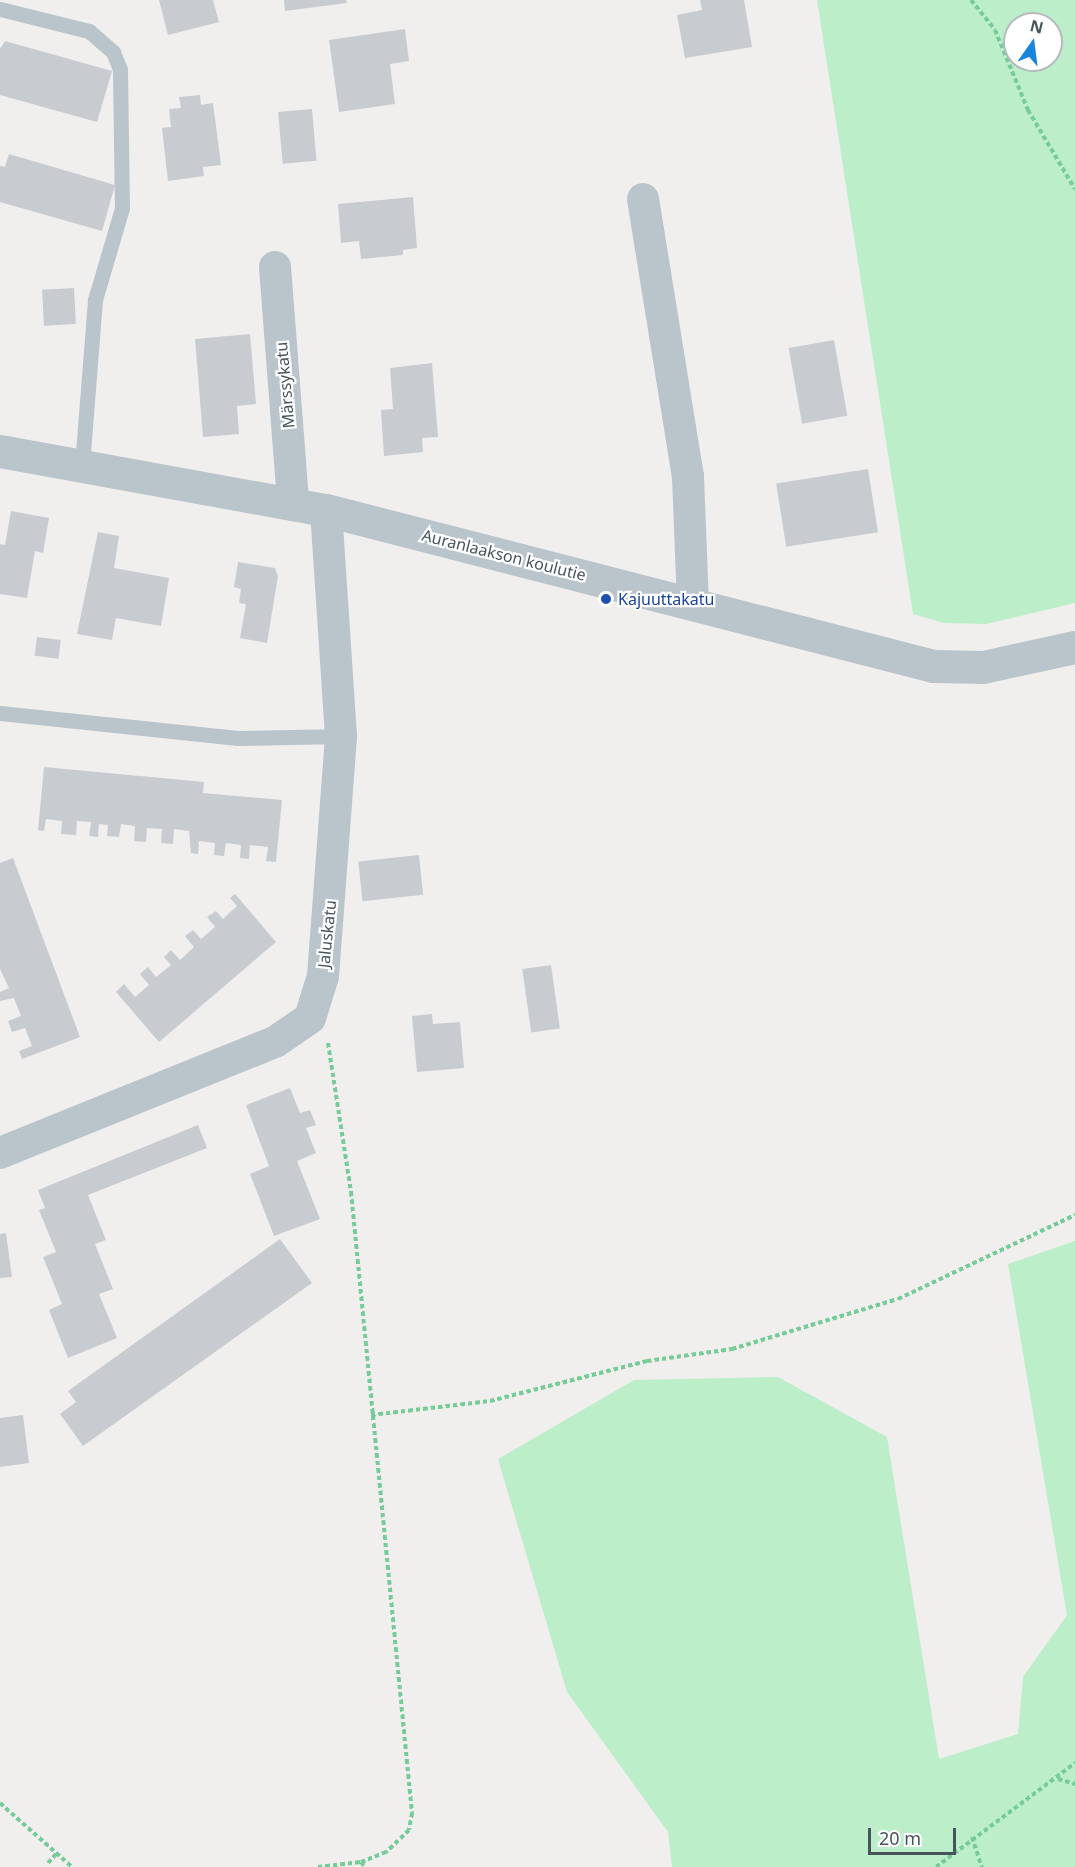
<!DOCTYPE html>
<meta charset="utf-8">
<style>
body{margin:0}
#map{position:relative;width:1075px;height:1867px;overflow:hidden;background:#f1eeee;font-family:"Noto Sans",sans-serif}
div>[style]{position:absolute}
.green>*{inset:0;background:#bceeca}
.building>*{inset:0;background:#c8ccd1;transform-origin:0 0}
.path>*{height:4px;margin-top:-2px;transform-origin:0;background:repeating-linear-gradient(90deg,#75cc98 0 4.5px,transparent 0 7.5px)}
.service>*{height:15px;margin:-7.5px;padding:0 7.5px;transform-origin:7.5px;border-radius:7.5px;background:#bac4cb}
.minor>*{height:32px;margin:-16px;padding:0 16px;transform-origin:16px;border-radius:16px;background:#bac4cb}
.tertiary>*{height:33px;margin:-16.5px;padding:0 16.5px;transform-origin:16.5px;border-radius:16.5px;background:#bac4cb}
.dots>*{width:16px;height:16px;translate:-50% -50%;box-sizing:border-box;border:3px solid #fff;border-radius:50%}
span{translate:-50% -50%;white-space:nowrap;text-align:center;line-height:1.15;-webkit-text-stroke:4.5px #fff;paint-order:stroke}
.street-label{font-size:16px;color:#46545b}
.transit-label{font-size:16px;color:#164399}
.left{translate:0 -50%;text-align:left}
.north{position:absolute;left:1003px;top:12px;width:60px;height:60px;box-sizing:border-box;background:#fff;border:2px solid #b5bbbd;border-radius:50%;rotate:14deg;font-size:16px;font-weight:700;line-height:24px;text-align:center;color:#46545b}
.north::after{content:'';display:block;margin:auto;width:21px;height:27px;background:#1b85de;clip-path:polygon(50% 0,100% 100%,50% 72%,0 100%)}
.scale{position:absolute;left:868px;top:1828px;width:88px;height:27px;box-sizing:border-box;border:3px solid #46545b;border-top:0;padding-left:8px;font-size:18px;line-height:21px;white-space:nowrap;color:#46545b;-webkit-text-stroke:4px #fff;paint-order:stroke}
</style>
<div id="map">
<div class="green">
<i style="clip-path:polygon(evenodd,817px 0,1075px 0,1075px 603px,986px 624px,944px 623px,913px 614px,817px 0,1015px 24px,1051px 24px,1051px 60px,1015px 60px,1015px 24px)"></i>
<i style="clip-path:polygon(1075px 1241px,1075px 1867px,672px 1867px,668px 1832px,567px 1692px,498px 1459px,634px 1380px,778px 1377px,887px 1437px,939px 1759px,1018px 1734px,1023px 1677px,1067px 1615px,1008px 1264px)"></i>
</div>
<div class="building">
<i style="clip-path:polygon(159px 0,213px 0,219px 22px,168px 35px)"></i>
<i style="clip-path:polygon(284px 0,346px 0,347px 3px,285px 11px)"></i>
<i style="clip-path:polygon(700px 0,744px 0,752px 47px,685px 58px,677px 15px,702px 10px)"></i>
<i style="clip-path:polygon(405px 29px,409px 61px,390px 64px,395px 104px,339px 112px,329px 40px)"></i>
<i style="clip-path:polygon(5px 41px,112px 71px,97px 122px,0 95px,0 49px)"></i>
<i style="clip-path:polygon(200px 95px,201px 105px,213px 103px,221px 165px,203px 167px,204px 176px,168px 181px,162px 128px,171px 127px,169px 109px,181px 108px,179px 97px)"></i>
<i style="left:312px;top:109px;width:52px;height:34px;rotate:85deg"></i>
<i style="clip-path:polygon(9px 154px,115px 185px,102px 231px,0 202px,0 166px,5px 167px)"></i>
<i style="clip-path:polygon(413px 197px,417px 248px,403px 250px,403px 255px,361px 259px,359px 241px,341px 243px,338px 204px)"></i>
<i style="left:74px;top:288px;width:36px;height:32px;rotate:87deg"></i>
<i style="clip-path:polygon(250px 334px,256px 404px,237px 406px,239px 434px,203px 437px,195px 339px)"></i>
<i style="left:834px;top:340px;width:77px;height:46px;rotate:80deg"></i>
<i style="clip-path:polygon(432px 363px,438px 437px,422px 438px,423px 452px,384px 456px,381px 410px,393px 409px,390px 368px)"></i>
<i style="left:868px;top:469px;width:64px;height:93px;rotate:81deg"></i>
<i style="clip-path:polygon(11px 511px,49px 518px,43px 553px,35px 551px,27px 598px,0 594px,0 544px,5px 545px)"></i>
<i style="clip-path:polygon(98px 532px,119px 536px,114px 568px,169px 578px,161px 626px,116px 618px,112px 640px,77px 634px)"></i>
<i style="clip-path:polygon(238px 562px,275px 568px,278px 576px,267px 643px,240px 638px,246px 604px,239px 603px,241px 589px,234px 587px)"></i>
<i style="left:37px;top:637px;width:24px;height:19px;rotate:7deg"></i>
<i style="clip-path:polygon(44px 767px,204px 782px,203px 793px,282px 800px,276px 862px,266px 861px,268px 847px,250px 845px,249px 859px,240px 858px,241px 845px,226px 843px,224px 856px,214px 855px,215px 843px,199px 841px,198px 854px,191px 853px,189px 831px,174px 829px,173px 844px,161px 843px,162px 829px,147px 828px,146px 842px,134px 841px,135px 826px,121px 824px,119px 837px,107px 836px,108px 825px,99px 824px,98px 837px,89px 836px,91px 822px,77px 821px,76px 835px,61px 834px,62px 821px,46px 819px,44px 831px,38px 830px)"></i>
<i style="left:419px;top:855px;width:40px;height:61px;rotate:84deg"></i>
<i style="clip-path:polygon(13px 858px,80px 1037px,22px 1059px,19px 1051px,32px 1046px,25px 1028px,12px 1032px,8px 1021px,21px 1016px,14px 998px,0 1001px,0 992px,9px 988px,0 969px,0 863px)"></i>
<i style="clip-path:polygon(235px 894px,276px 942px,159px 1042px,116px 992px,124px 984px,135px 997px,149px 985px,140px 974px,148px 967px,156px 977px,171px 965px,164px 957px,171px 950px,180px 960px,194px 947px,185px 936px,193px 930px,201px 939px,215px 927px,207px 917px,216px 911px,223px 919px,237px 906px,230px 898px)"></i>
<i style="left:551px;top:965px;width:64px;height:29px;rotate:82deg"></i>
<i style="clip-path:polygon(432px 1014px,433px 1024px,460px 1022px,464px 1068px,417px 1072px,412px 1016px)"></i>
<i style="clip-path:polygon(290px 1088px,300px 1113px,310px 1110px,316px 1125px,306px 1128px,316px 1153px,297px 1161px,320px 1219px,274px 1236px,250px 1174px,269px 1166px,246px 1105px)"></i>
<i style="clip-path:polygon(198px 1125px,207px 1148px,88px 1195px,106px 1240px,95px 1244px,113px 1289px,99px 1294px,117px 1338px,68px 1358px,49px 1310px,62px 1304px,43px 1257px,56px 1252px,39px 1210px,45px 1208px,38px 1190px)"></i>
<i style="clip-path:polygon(6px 1233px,12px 1277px,0 1278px,0 1234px)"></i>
<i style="clip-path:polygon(280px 1239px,312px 1283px,83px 1446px,60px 1414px,76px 1402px,68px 1391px)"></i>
<i style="clip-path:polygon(23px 1415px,29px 1463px,0 1467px,0 1418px)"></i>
</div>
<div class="path">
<i style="left:971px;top:0;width:38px;rotate:51deg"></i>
<i style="left:995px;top:30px;width:87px;rotate:67.6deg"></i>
<i style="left:1028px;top:110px;width:92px;rotate:59.3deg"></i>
<i style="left:328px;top:1043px;width:151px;rotate:81.2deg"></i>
<i style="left:351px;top:1192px;width:624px;rotate:84.39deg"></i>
<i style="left:412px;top:1813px;width:17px;rotate:100deg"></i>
<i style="left:409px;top:1830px;width:32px;rotate:136deg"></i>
<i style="left:386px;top:1852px;width:27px;rotate:158deg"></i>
<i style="left:371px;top:1415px;width:120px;rotate:-6.7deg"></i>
<i style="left:490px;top:1401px;width:162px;rotate:-14.3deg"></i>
<i style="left:647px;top:1361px;width:86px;rotate:-8deg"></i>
<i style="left:732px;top:1349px;width:173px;rotate:-16.8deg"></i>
<i style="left:898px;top:1299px;width:196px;rotate:-25.4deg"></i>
<i style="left:1058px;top:1779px;width:18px;rotate:16deg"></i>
<i style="left:0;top:1803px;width:96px;rotate:41.6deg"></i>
<i style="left:972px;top:1837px;width:32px;rotate:72deg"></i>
<i style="left:48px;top:1863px;width:13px;rotate:-48deg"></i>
<i style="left:318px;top:1867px;width:43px;rotate:-6.6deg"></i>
<i style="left:361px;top:1862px;width:6px;rotate:51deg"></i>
<i style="left:936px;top:1867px;width:174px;rotate:-36.8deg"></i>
</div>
<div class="service">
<i style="left:0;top:9px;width:92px;rotate:13.9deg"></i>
<i style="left:89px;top:31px;width:32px;rotate:41deg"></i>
<i style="left:113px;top:52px;width:18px;rotate:68deg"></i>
<i style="left:120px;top:69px;width:139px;rotate:89.2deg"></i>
<i style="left:122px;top:208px;width:96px;rotate:106.4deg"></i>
<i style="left:95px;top:300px;width:166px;rotate:94.5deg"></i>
<i style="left:0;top:713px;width:239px;rotate:6deg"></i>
<i style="left:238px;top:738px;width:103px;rotate:-1.1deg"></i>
</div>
<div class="minor">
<i style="left:643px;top:199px;width:281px;rotate:80.8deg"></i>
<i style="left:688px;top:476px;width:128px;rotate:87.8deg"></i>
<i style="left:275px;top:267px;width:237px;rotate:85.6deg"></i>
<i style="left:0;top:1153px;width:297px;rotate:-22deg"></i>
<i style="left:275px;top:1042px;width:42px;rotate:-34.4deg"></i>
<i style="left:310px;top:1018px;width:44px;rotate:-72.8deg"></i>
<i style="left:323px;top:976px;width:241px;rotate:-85.7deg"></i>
<i style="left:341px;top:736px;width:226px;rotate:-93.8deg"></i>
</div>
<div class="tertiary">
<i style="left:0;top:451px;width:331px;rotate:10.3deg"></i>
<i style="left:326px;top:510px;width:627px;rotate:14.41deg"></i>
<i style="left:933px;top:666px;width:50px;rotate:1.1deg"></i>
<i style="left:983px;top:667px;width:94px;rotate:-12.3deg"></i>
</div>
<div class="dots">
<i style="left:606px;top:599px;background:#1a4fb4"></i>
</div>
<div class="street-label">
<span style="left:285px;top:385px;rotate:-95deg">Märssykatu</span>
<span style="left:504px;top:555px;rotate:14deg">Auranlaakson koulutie</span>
<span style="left:327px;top:934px;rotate:-84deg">Jaluskatu</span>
</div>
<div class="transit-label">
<span class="left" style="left:618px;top:599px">Kajuuttakatu</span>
</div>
<div class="north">N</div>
<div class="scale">20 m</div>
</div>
